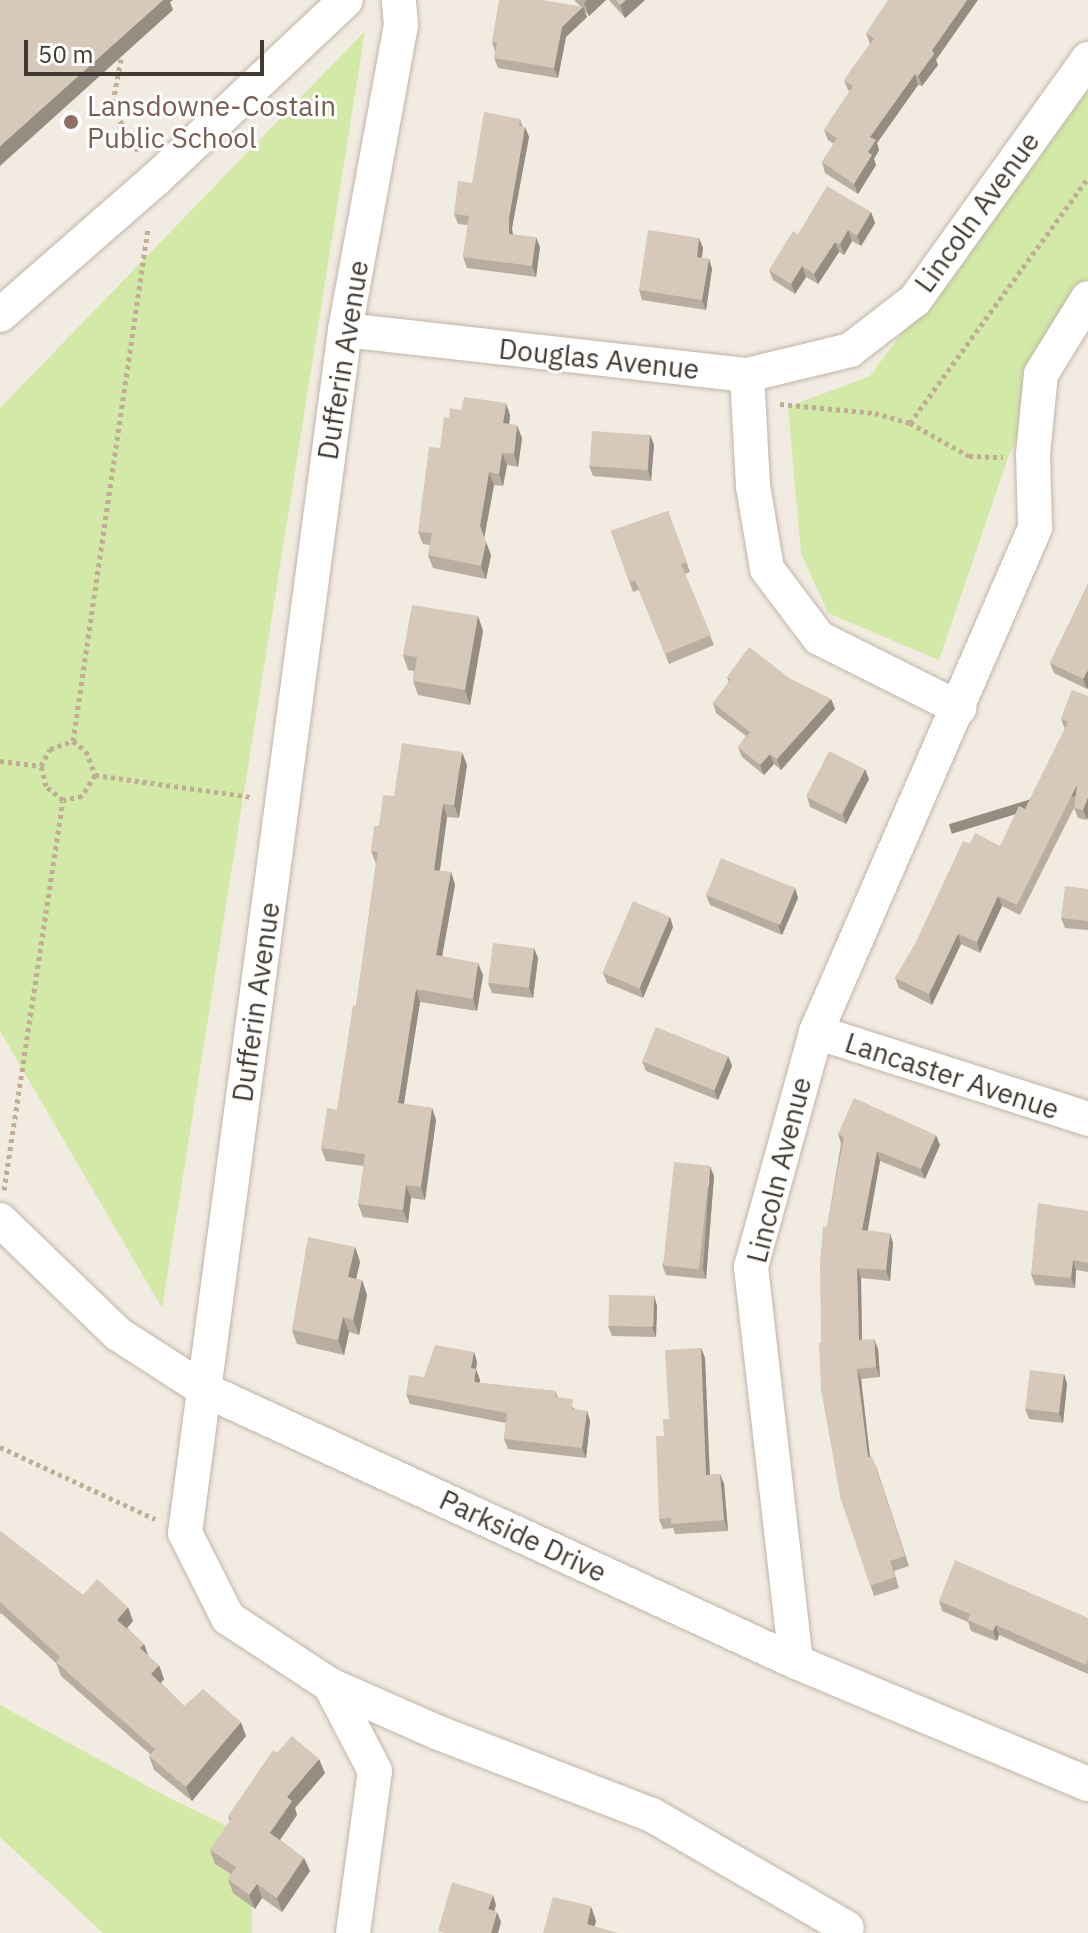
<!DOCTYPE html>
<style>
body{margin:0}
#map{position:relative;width:1088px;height:1933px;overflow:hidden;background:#f2ebe2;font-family:"IBM Plex Sans",sans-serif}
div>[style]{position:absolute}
.green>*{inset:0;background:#d2e9a7}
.path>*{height:5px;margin-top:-2.5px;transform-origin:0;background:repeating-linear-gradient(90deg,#c0ad94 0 4px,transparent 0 8px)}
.roads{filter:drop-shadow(0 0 2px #c0b5a7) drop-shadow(0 0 2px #c0b5a7)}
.street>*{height:34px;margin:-17px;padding:0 17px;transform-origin:17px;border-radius:17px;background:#fff}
.wall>*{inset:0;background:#b9ada0}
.shaded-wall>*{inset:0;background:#968d82;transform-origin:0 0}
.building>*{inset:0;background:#d7c9ba;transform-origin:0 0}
.dots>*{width:22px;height:22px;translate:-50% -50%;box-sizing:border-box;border:4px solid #fff;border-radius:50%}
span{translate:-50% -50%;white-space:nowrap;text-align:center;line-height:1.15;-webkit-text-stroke:6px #fff;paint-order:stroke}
.education-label{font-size:28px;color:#785e54}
.left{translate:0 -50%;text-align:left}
.street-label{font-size:28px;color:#433b32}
.scale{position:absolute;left:24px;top:40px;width:240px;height:36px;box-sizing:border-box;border:4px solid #433b32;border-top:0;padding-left:10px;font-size:24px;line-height:28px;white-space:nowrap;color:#433b32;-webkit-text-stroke:6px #fff;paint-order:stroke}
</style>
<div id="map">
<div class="green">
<i style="clip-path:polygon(365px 31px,162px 1308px,0 1031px,0 408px)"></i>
<i style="clip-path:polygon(1088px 82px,1088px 321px,1010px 452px,939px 660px,828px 613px,801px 553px,788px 407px,870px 376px)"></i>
<i style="clip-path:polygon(0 1705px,169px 1798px,251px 1837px,252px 1933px,103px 1933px,0 1837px)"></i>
</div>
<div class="path">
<i style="left:121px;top:59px;width:49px;rotate:100.6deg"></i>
<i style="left:112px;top:107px;width:51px;rotate:59.4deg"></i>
<i style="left:780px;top:404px;width:95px;rotate:5.4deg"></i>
<i style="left:875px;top:413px;width:36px;rotate:16deg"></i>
<i style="left:910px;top:423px;width:68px;rotate:29.2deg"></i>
<i style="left:969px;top:456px;width:34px;rotate:2deg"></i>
<i style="left:910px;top:423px;width:303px;rotate:-54deg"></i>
<i style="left:73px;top:741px;width:16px;rotate:38deg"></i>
<i style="left:86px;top:751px;width:26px;rotate:69deg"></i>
<i style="left:95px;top:775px;width:25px;rotate:122deg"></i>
<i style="left:82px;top:796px;width:19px;rotate:168deg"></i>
<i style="left:63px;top:800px;width:22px;rotate:-141deg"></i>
<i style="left:46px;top:786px;width:21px;rotate:-104deg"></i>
<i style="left:41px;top:766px;width:19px;rotate:-62deg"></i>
<i style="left:50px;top:749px;width:24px;rotate:-19deg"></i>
<i style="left:73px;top:741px;width:518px;rotate:-81.68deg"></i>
<i style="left:0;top:761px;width:41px;rotate:7deg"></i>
<i style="left:95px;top:775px;width:159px;rotate:8deg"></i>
<i style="left:4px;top:1190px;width:393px;rotate:-81.4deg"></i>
<i style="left:0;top:1447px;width:171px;rotate:24.9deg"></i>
</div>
<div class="roads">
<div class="street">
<i style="left:0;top:315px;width:206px;rotate:-41.1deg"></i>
<i style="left:155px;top:180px;width:262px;rotate:-43.3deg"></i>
<i style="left:345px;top:330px;width:405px;rotate:6.4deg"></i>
<i style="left:747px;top:375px;width:106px;rotate:-13.6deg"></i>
<i style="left:850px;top:350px;width:82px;rotate:-37.6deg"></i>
<i style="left:915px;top:300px;width:297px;rotate:-54.3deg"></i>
<i style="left:747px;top:375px;width:111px;rotate:86.9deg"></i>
<i style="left:753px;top:486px;width:84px;rotate:80.4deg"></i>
<i style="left:767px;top:569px;width:86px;rotate:53deg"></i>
<i style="left:819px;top:638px;width:157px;rotate:26.6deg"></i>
<i style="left:816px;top:1032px;width:286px;rotate:17.7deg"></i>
<i style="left:0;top:1220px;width:164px;rotate:44deg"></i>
<i style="left:118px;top:1334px;width:103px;rotate:32.8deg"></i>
<i style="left:205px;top:1390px;width:651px;rotate:24.71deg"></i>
<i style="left:796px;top:1662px;width:316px;rotate:22.7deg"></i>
<i style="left:796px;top:1662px;width:398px;rotate:-96.5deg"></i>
<i style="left:751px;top:1267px;width:244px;rotate:-74.5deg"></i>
<i style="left:816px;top:1032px;width:550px;rotate:-66.51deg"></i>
<i style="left:1035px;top:528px;width:74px;rotate:-91.5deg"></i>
<i style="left:1033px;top:454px;width:80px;rotate:-84.3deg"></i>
<i style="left:1041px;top:374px;width:89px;rotate:-58.3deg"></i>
<i style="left:330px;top:1685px;width:119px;rotate:23.8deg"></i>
<i style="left:439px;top:1733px;width:228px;rotate:21.1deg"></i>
<i style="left:652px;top:1815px;width:225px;rotate:30.1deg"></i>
<i style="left:353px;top:1933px;width:163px;rotate:-82.3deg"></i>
<i style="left:375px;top:1771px;width:97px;rotate:-117.6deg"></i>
<i style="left:330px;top:1685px;width:122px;rotate:-146.7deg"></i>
<i style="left:228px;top:1618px;width:95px;rotate:-116.8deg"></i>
<i style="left:185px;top:1533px;width:1214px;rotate:-82.42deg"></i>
<i style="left:345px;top:330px;width:310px;rotate:-79.6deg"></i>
<i style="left:401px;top:25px;width:25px;rotate:-95deg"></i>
</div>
</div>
<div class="wall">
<i style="clip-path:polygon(574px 0,606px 0,589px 16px,585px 11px,587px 17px,566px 37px,558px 78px,498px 68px,494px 58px,495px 51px,492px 42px,581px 7px)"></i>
<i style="clip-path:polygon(609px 0,645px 0,625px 18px)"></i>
<i style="clip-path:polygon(866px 33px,936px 60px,938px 65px,922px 86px,918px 85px,877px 143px,879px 150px,874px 159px,876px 165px,858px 194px,825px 173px,822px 162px,834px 144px,828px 140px,824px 130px,850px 91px,848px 90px,844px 80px,870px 44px)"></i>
<i style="clip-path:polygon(520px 119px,523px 127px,525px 127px,529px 137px,512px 228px,513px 234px,540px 247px,536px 277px,467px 268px,463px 257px,468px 225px,458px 224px,454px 214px,472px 183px)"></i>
<i style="clip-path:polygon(871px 212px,875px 223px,861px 246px,852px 241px,844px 255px,839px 252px,818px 284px,806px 277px,795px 294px,773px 280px,769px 270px,798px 234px)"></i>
<i style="clip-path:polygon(699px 238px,703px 248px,702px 258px,709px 259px,712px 269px,706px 310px,642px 300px,639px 290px)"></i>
<i style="clip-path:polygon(510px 415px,509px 424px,522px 438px,518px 467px,507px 465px,503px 486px,494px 485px,484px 538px,491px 555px,486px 579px,433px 568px,428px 555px,430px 545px,423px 544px,418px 532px,440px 448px)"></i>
<i style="clip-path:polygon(650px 435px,654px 445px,651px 481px,593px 476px,589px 466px)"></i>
<i style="clip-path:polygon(668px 511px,690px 572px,685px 574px,714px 645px,669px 664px,639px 590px,633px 592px,611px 531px)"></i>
<i style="clip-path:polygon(1088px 584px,1087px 689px,1054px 673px,1050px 663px)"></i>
<i style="clip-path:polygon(478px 616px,483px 631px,470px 705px,418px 695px,413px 681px,414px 671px,408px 670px,403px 655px)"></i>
<i style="clip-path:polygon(727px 677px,792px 680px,831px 699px,835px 709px,781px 770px,774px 764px,764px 775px,742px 757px,738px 747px,746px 736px,716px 713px,713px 703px,729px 682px)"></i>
<i style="clip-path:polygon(1072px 690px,1087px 820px,1078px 818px,1074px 808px,1020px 915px,1002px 906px,980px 953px,961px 944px,932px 1005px,899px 988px,895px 978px,914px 946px,970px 844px,1000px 846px,1025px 809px,1065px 729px,1061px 719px)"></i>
<i style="clip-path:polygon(467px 765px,459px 818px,447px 817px,440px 871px,451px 872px,455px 885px,442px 956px,483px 975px,477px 1011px,420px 1002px,404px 1104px,432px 1108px,436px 1120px,425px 1200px,411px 1198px,408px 1223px,363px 1217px,358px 1204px,364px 1166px,326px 1161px,321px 1148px,337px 1110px,356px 1006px,376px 864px,371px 851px,379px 826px,394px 796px)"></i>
<i style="clip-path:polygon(869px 779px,846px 824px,810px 807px,807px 797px)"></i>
<i style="clip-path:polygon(795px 888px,798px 898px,782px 935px,710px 905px,706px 895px)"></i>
<i style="clip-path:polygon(1088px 889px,1088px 930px,1065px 928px,1061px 918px)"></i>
<i style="clip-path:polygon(670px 917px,673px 927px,643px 998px,607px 983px,603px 973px)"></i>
<i style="clip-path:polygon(538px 958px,533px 998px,492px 993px,488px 983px)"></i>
<i style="clip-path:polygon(728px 1056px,732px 1066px,718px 1100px,646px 1071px,642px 1061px)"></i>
<i style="clip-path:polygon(838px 1134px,940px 1145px,925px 1179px,880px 1161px,867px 1231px,893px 1243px,890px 1281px,861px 1278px,862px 1340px,878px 1349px,880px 1377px,861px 1379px,870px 1456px,876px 1466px,909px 1566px,894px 1571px,899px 1588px,874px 1596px,840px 1496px,827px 1227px,841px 1144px)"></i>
<i style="clip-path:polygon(714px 1176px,706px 1279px,666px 1275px,662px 1265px)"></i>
<i style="clip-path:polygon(1088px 1211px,1088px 1272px,1076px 1270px,1075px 1288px,1035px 1285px,1031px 1274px)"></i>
<i style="clip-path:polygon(355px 1247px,360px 1262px,356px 1279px,362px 1280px,367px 1295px,359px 1335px,349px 1332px,344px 1355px,297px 1344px,292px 1330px)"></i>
<i style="clip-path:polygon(654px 1296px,657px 1306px,656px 1337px,612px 1336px,608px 1326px)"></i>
<i style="clip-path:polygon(701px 1348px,705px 1358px,710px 1475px,720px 1474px,724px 1484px,728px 1531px,675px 1534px,673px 1528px,663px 1529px,659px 1519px,664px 1436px,669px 1419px)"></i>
<i style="clip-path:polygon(474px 1352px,477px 1362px,476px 1369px,480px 1380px,479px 1383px,555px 1391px,558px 1397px,577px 1410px,587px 1411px,590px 1421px,586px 1458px,508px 1449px,504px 1439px,506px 1423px,410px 1404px,406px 1394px,424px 1377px)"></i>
<i style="clip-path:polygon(1064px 1374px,1067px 1384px,1063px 1423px,1029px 1419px,1025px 1409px)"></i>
<i style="clip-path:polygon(0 1531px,83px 1595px,133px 1621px,127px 1628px,144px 1644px,148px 1655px,164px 1679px,161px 1683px,184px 1706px,246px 1736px,192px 1801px,154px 1770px,149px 1756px,150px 1754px,61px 1676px,56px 1663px,1px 1613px,0 1615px)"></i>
<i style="clip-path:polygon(939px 1601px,1088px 1618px,1088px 1674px,999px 1635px,997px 1641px,971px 1631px,968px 1622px,942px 1611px)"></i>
<i style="clip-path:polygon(277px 1753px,325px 1773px,295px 1808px,297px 1815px,280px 1840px,304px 1858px,310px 1871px,282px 1912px,262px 1898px,255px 1909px,233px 1893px,228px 1879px,231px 1874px,215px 1864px,210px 1850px,230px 1822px,228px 1816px)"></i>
</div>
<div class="shaded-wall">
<i style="clip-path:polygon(163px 0,173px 0,170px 2px,173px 10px,0 166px,0 146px)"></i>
<i style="clip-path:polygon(587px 0,606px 0,589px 16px,584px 3px)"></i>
<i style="clip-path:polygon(626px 0,645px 0,625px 18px,620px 5px)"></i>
<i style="clip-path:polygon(967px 0,978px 0,936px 60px,938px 65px,922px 86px,918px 76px,932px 50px)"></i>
<i style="clip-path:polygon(583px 7px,587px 17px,566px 37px,558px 78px,554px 68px,562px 27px)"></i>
<i style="clip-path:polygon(915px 74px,918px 85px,877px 143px,879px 150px,874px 159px,876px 165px,858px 194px,854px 184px,870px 137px)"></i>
<i style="clip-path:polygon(525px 127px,529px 137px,512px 228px,513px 244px,509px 234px,509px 218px)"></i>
<i style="clip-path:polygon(871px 212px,875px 223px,861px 246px,857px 236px)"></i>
<i style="clip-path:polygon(848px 230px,852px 241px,844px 255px,840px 244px)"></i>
<i style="clip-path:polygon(536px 237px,540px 247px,536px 277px,532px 266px)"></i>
<i style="clip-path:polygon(699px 238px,703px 248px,700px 267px,697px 257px)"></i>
<i style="clip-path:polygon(835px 242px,839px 252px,818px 284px,814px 274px)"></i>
<i style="clip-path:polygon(709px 259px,712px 269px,706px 310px,702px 300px)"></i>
<i style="clip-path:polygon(802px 266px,806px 277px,795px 294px,791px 284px)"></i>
<i style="clip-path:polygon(506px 403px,510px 415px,508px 436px,503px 423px)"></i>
<i style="clip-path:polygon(517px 425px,522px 438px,518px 467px,514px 454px)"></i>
<i style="clip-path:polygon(650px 435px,654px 445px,651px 481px,648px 470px)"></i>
<i style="clip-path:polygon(502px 453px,507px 465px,503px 486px,499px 474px)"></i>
<i style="clip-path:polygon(489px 472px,494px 485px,484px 539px,480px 526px)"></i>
<i style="clip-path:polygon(486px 542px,491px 555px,486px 579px,481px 566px)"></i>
<i style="clip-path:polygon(478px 616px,483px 631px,470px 705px,465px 690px)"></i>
<i style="clip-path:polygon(1088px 670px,1088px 688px,1087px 689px,1083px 679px)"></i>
<i style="clip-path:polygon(831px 699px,835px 709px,781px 770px,777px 759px)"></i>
<i style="clip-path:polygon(462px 752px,467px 765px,459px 818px,454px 805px)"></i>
<i style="clip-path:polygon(770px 754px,774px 764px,764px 775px,760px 765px)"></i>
<i style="clip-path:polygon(865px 769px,869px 779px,846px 824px,843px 814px)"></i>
<i style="left:1077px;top:785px;width:10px;height:134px;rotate:73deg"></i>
<i style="clip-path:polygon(1088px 797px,1088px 817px,1087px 820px,1083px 810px)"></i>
<i style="clip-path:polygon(443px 804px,447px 817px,438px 882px,434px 870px)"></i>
<i style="clip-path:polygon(451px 872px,455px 885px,440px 968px,436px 955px)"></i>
<i style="clip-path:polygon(795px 888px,798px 898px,782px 935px,778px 925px)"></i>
<i style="clip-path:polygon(998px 896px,1002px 906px,980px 953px,977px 942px)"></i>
<i style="clip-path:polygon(670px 917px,673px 927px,643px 998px,640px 988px)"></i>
<i style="clip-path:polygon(958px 934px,961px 944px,932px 1005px,929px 994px)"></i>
<i style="clip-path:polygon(534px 948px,538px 958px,533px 998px,529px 988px)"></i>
<i style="clip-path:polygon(478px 963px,483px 975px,477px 1011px,473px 999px)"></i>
<i style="clip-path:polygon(416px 989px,420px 1002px,402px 1115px,398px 1103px)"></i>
<i style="clip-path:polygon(728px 1056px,732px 1066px,718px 1100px,714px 1090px)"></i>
<i style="clip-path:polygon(432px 1108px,436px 1120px,425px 1200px,421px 1187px)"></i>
<i style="clip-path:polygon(936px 1135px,940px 1145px,925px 1179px,921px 1169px)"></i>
<i style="clip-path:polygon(877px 1151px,880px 1161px,866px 1240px,862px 1230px)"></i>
<i style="clip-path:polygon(710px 1166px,714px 1176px,706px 1279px,703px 1269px)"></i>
<i style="clip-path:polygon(406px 1185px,411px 1198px,408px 1223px,403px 1210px)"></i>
<i style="clip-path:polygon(890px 1233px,893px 1243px,890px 1281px,886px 1270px)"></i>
<i style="clip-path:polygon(355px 1247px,360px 1262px,353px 1292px,348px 1277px)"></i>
<i style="clip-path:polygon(1073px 1260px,1076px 1270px,1075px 1288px,1071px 1278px)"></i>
<i style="clip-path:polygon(857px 1268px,861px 1278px,862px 1350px,859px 1340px)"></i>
<i style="clip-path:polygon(362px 1280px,367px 1295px,359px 1335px,353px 1320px)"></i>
<i style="clip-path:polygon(654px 1296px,657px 1306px,656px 1337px,652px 1327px)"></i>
<i style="clip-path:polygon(343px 1317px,349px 1332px,344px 1355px,338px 1340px)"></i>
<i style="clip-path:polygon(874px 1339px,878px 1349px,880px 1377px,876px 1367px)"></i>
<i style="clip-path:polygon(701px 1348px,705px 1358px,710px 1485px,706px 1475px)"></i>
<i style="clip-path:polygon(474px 1352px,477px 1362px,475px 1376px,476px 1369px,480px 1380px,478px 1392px,471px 1368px)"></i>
<i style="clip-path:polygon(857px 1369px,861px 1379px,871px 1467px,868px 1457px)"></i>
<i style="clip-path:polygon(1064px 1374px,1067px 1384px,1063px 1423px,1059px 1413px)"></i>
<i style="clip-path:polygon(587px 1411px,590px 1421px,586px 1458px,582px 1448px)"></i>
<i style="clip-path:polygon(720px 1474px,724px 1484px,728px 1531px,724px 1520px)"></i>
<i style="clip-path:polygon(128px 1607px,133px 1621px,122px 1634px,117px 1620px)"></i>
<i style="clip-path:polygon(996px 1625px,999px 1635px,997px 1641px,993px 1631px)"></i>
<i style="clip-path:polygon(144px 1644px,149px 1658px,140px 1648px)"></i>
<i style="clip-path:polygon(159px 1665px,164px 1679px,156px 1688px,151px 1674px)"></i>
<i style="clip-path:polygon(241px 1722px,246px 1736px,192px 1801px,186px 1787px)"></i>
<i style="clip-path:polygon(319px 1759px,325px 1773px,295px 1808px,297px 1815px,275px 1847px,270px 1833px,287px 1797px)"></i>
<i style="clip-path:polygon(304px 1858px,310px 1871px,282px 1912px,277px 1898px)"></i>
<i style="clip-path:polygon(257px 1884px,262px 1898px,255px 1909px,249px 1895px)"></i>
<i style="clip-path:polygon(493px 1895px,496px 1905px,492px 1920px,488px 1909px)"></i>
<i style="clip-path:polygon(591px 1906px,596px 1921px,593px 1933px,587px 1924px)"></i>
<i style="clip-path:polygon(497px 1912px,501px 1922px,498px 1933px,491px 1933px)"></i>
</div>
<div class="building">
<i style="clip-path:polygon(0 0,163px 0,0 146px)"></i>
<i style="clip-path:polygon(499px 0,542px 0,583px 7px,562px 27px,554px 68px,494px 58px,497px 43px,492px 42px)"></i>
<i style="clip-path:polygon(616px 0,626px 0,620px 5px)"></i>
<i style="clip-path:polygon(888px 0,967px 0,932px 50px,934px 54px,918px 76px,915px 74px,870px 137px,876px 140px,868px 152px,872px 155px,854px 184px,822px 162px,837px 138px,824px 130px,853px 86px,844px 80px,874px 39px,866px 33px)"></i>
<i style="clip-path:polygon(484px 112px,520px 119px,519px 126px,525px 127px,509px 218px,509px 234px,536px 237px,532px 266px,463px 257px,469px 216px,454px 214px,458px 181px,472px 183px)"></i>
<i style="clip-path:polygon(827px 186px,871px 212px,857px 236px,848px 230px,840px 244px,835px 242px,814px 274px,802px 266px,791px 284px,769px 270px,793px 231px,798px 234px)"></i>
<i style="clip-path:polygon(648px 230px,699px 238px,697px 257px,709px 259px,702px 300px,639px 290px)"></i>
<i style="clip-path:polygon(464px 397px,506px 403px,503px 423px,517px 425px,514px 454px,502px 453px,499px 474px,489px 472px,480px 526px,486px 542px,481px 566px,428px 555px,432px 533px,418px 532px,429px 447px,440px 448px,444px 417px,449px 418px,450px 408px,461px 410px)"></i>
<i style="left:592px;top:431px;width:58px;height:35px;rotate:4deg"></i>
<i style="clip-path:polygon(668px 511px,687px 562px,681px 564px,711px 635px,665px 654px,635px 580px,629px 582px,611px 531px)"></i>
<i style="clip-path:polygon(1088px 584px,1088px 670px,1083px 679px,1050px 663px)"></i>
<i style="clip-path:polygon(412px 605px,478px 616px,465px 690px,413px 681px,417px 657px,403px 655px)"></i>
<i style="clip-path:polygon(749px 647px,792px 680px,831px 699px,777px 759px,770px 754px,760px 765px,738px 747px,750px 732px,713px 703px,731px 680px,727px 677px)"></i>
<i style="clip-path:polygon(1072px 690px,1088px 696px,1088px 797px,1083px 810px,1074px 808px,1077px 785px,1017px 905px,998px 896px,977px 942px,958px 934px,929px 994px,895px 978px,914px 946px,963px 841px,970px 844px,975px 833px,1000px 846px,1019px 806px,1025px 809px,1068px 722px,1061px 719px)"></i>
<i style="clip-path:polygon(402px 743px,462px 752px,454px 805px,443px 804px,434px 870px,451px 872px,436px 955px,478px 963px,473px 999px,416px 989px,398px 1103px,432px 1108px,421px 1187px,406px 1185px,403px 1210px,358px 1204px,365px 1154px,321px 1148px,327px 1108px,337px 1110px,353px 1005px,356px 1006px,378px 852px,371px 851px,374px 826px,379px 826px,383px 795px,394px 796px)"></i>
<i style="left:829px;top:751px;width:40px;height:51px;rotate:27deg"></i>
<i style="left:721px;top:858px;width:80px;height:40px;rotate:22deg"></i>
<i style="clip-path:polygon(1065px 886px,1088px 889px,1088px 921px,1061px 918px)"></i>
<i style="left:633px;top:901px;width:40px;height:78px;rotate:23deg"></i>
<i style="left:493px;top:943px;width:41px;height:40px;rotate:7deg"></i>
<i style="left:656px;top:1027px;width:78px;height:37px;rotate:22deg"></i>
<i style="clip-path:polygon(854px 1098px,936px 1135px,921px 1169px,877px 1151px,862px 1230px,890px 1233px,886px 1270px,857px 1268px,859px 1340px,874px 1339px,876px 1367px,857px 1369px,868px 1457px,872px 1456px,905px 1556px,890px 1561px,895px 1577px,870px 1586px,840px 1496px,821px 1389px,819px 1343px,821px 1343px,820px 1264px,823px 1226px,827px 1227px,844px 1137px,838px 1134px)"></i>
<i style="left:674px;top:1162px;width:36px;height:104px;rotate:6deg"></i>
<i style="clip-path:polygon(1038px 1203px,1088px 1211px,1088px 1263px,1073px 1260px,1071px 1278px,1031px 1274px)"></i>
<i style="clip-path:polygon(308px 1237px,355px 1247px,348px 1277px,362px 1280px,353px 1320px,343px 1317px,338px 1340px,292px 1330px)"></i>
<i style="left:609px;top:1295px;width:45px;height:31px;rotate:1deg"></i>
<i style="clip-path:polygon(435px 1345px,474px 1352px,471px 1368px,476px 1369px,474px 1382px,555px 1391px,555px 1397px,573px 1399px,572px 1409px,587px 1411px,582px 1448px,504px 1439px,507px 1413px,406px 1394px,409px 1375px,424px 1377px)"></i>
<i style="clip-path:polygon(701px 1348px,706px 1475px,720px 1474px,724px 1520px,671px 1524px,671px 1518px,659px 1519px,656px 1436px,664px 1436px,663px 1419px,669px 1419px,665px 1350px)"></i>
<i style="left:1030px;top:1370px;width:34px;height:39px;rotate:7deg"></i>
<i style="clip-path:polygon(0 1531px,83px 1595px,97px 1579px,128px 1607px,117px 1620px,144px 1644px,140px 1648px,159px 1665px,151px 1674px,184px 1706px,203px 1689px,241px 1722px,186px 1787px,149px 1756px,155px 1749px,56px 1662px,60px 1657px,0 1602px)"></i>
<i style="clip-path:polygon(955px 1560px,1088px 1618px,1088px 1659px,1086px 1665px,996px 1625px,993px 1631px,968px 1620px,970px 1614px,939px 1601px)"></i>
<i style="clip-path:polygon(292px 1736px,319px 1759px,287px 1797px,292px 1801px,270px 1833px,304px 1858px,277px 1898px,257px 1884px,249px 1895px,228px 1879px,236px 1867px,210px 1850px,231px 1819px,228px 1816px,273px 1750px,277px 1753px)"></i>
<i style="clip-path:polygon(452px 1882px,493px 1895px,488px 1909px,497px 1912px,491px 1933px,445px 1933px,438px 1931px)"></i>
<i style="clip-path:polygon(553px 1897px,591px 1906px,587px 1924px,618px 1933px,543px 1933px)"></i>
</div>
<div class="dots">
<i style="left:71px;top:122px;background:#8d6e63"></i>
</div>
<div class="education-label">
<span class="left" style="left:87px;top:122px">Lansdowne-Costain<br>Public School</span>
</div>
<div class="street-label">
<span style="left:977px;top:212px;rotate:-54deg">Lincoln Avenue</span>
<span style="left:599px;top:359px;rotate:6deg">Douglas Avenue</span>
<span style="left:343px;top:360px;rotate:-81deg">Dufferin Avenue</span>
<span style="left:256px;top:1002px;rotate:-82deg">Dufferin Avenue</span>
<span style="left:952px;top:1076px;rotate:18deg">Lancaster Avenue</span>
<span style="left:779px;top:1170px;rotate:-76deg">Lincoln Avenue</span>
<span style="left:523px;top:1536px;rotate:25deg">Parkside Drive</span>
</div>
<div class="scale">50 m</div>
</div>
